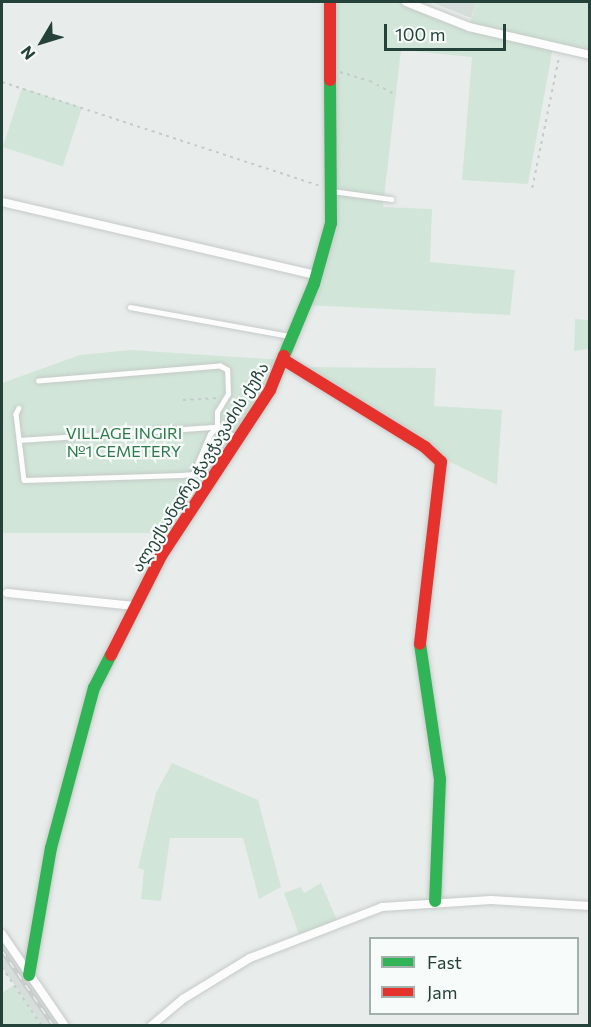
<!DOCTYPE html>
<meta charset="utf-8">
<style>
body{margin:0}
#map{position:relative;width:591px;height:1027px;overflow:hidden;background:#e8edeb;font-family:Commissioner,"Noto Sans Georgian",sans-serif}
div>[style]{position:absolute}
.built>*{inset:0;background:#d6dedb}
.green>*{inset:0;background:#d1e6d8;transform-origin:0 0}
.path>*{height:1.5px;margin-top:-0.75px;transform-origin:0;background:repeating-linear-gradient(90deg,#c3ccca 0 3px,transparent 0 7.5px)}
.roads{filter:drop-shadow(0 0 2px #c5cac8) drop-shadow(0 0 2px #c5cac8)}
.lane>*{height:4.5px;margin:-2.25px;padding:0 2.25px;transform-origin:2.25px;border-radius:2.25px;background:#fcfcfc}
.street>*{height:8px;margin:-4px;padding:0 4px;transform-origin:4px;border-radius:4px;background:#fcfcfc}
.fast>*{height:12px;margin:-6px;padding:0 6px;transform-origin:6px;border-radius:6px;background:#30b455}
.jam>*{height:12px;margin:-6px;padding:0 6px;transform-origin:6px;border-radius:6px;background:#e5322d}
.rail>*{height:4.5px;margin-top:-2.25px;transform-origin:0;background:repeating-linear-gradient(90deg,#f7fbf9 0 7px,#c9cdcc 0 14px);box-sizing:border-box;border-block:2px solid #c9cdcc}
span{translate:-50% -50%;white-space:nowrap;text-align:center;line-height:1.15;-webkit-text-stroke:4.5px #f7fbf9;paint-order:stroke}
.park-label{font-size:16px;color:#2d7a4b}
.street-label{font-size:16px;color:#24423a}
.frame{position:absolute;inset:0;border:3px solid #24423a;pointer-events:none}
.legend{position:absolute;left:369px;top:937px;width:210px;height:78px;box-sizing:border-box;background:#f7fbf9;border:2px solid #a3b1ad;margin:0;padding:8px 10px;list-style:none;font-size:18px;color:#24423a}
.legend li{display:flex;align-items:center;gap:12px;height:30px}
.legend b{width:30px;border:2px solid #a3b1ad}
.north{position:absolute;left:12px;top:12px;width:60px;height:60px;-webkit-text-stroke:4px #f7fbf9;paint-order:stroke;rotate:232deg;font-size:16px;font-weight:700;line-height:24px;text-align:center;color:#24423a}
.north::after{content:'';display:block;margin:auto;width:21px;height:27px;background:#24423a;clip-path:polygon(50% 0,100% 100%,50% 72%,0 100%)}
.scale{position:absolute;left:384px;top:24px;width:122px;height:27px;box-sizing:border-box;border:3px solid #24423a;border-top:0;padding-left:8px;font-size:18px;line-height:21px;white-space:nowrap;color:#24423a;-webkit-text-stroke:4px #f7fbf9;paint-order:stroke}
</style>
<div id="map">
<div class="built">
<i style="clip-path:polygon(431px 2px,477px 2px,471px 18px)"></i>
<i style="clip-path:polygon(2px 934px,65px 1025px,42px 1025px,2px 967px)"></i>
</div>
<div class="green">
<i style="clip-path:polygon(330px 2px,406px 2px,469px 26px,477px 2px,589px 2px,589px 55px,553px 47px,528px 184px,462px 180px,472px 57px,401px 50px,383px 207px,432px 209px,430px 262px,515px 270px,510px 315px,305px 305px,331px 223px)"></i>
<i style="left:22px;top:88px;width:63px;height:62px;rotate:18deg"></i>
<i style="clip-path:polygon(575px 319px,589px 320px,589px 349px,574px 351px)"></i>
<i style="clip-path:polygon(131px 350px,284px 360px,176px 533px,2px 533px,2px 383px,80px 355px)"></i>
<i style="clip-path:polygon(294px 367px,436px 368px,434px 406px,502px 410px,497px 485px,436px 455px)"></i>
<i style="clip-path:polygon(172px 763px,258px 800px,281px 887px,259px 899px,243px 838px,170px 838px,161px 901px,141px 899px,144px 870px,138px 868px,156px 793px)"></i>
<i style="clip-path:polygon(321px 883px,338px 923px,300px 937px,284px 893px,301px 887px,304px 893px)"></i>
<i style="clip-path:polygon(14px 985px,42px 1025px,2px 1025px,2px 993px)"></i>
</div>
<div class="path">
<i style="left:340px;top:72px;width:31px;rotate:17deg"></i>
<i style="left:370px;top:81px;width:30px;rotate:28deg"></i>
<i style="left:2px;top:82px;width:336px;rotate:18.1deg"></i>
<i style="left:532px;top:188px;width:135px;rotate:-78.4deg"></i>
<i style="left:183px;top:400px;width:36px;rotate:-3deg"></i>
<i style="left:2px;top:967px;width:71px;rotate:55.9deg"></i>
</div>
<div class="roads">
<div class="lane">
<i style="left:332px;top:191px;width:60px;rotate:7.7deg"></i>
<i style="left:130px;top:307px;width:163px;rotate:10.3deg"></i>
<i style="left:19px;top:408px;width:7px;rotate:117deg"></i>
<i style="left:16px;top:414px;width:66px;rotate:83.1deg"></i>
<i style="left:24px;top:480px;width:157px;rotate:-1.8deg"></i>
<i style="left:181px;top:475px;width:12px;rotate:-5deg"></i>
<i style="left:193px;top:474px;width:43px;rotate:-67deg"></i>
<i style="left:210px;top:434px;width:10px;rotate:-45deg"></i>
<i style="left:217px;top:427px;width:15px;rotate:-90deg"></i>
<i style="left:217px;top:412px;width:21px;rotate:-59deg"></i>
<i style="left:228px;top:394px;width:24px;rotate:-92deg"></i>
<i style="left:227px;top:370px;width:8px;rotate:-150deg"></i>
<i style="left:220px;top:366px;width:182px;rotate:175.3deg"></i>
<i style="left:19px;top:440px;width:198px;rotate:-3.8deg"></i>
<i style="left:217px;top:427px;width:21px;rotate:28deg"></i>
</div>
<div class="street">
<i style="left:406px;top:2px;width:68px;rotate:21.6deg"></i>
<i style="left:469px;top:27px;width:124px;rotate:13deg"></i>
<i style="left:2px;top:202px;width:322px;rotate:13.1deg"></i>
<i style="left:7px;top:593px;width:129px;rotate:5.8deg"></i>
<i style="left:2px;top:934px;width:112px;rotate:55.6deg"></i>
<i style="left:151px;top:1026px;width:42px;rotate:-40.2deg"></i>
<i style="left:183px;top:999px;width:79px;rotate:-31.5deg"></i>
<i style="left:250px;top:958px;width:142px;rotate:-21.1deg"></i>
<i style="left:382px;top:907px;width:109px;rotate:-3.7deg"></i>
<i style="left:491px;top:900px;width:99px;rotate:3.5deg"></i>
</div>
<div class="fast">
<i style="left:284px;top:356px;width:78px;rotate:-67.4deg"></i>
<i style="left:314px;top:284px;width:63px;rotate:-74.4deg"></i>
<i style="left:331px;top:223px;width:143px;rotate:-90.4deg"></i>
<i style="left:420px;top:644px;width:136px;rotate:81.6deg"></i>
<i style="left:440px;top:779px;width:122px;rotate:92.3deg"></i>
<i style="left:29px;top:975px;width:129px;rotate:-80.2deg"></i>
<i style="left:51px;top:848px;width:166px;rotate:-75deg"></i>
<i style="left:94px;top:688px;width:37px;rotate:-63deg"></i>
</div>
<div class="jam">
<i style="left:330px;top:2px;width:78px;rotate:90deg"></i>
<i style="left:284px;top:360px;width:166px;rotate:31.7deg"></i>
<i style="left:425px;top:447px;width:22px;rotate:43deg"></i>
<i style="left:441px;top:462px;width:183px;rotate:96.6deg"></i>
<i style="left:111px;top:655px;width:111px;rotate:-63.2deg"></i>
<i style="left:161px;top:556px;width:199px;rotate:-56.7deg"></i>
<i style="left:270px;top:390px;width:37px;rotate:-68deg"></i>
</div>
</div>
<div class="rail">
<i style="left:2px;top:950px;width:92px;rotate:55.6deg"></i>
</div>
<div class="park-label">
<span style="left:124px;top:442px">VILLAGE INGIRI<br>№1 CEMETERY</span>
</div>
<div class="street-label">
<span style="left:200px;top:467px;rotate:-58deg">ალექსანდრე ჭავჭავაძის ქუჩა</span>
</div>
<div class="frame"></div>
<ul class="legend">
<li><b style="height:8px;background:#30b455"></b>Fast</li>
<li><b style="height:8px;background:#e5322d"></b>Jam</li>
</ul>
<div class="north">N</div>
<div class="scale">100 m</div>
</div>
